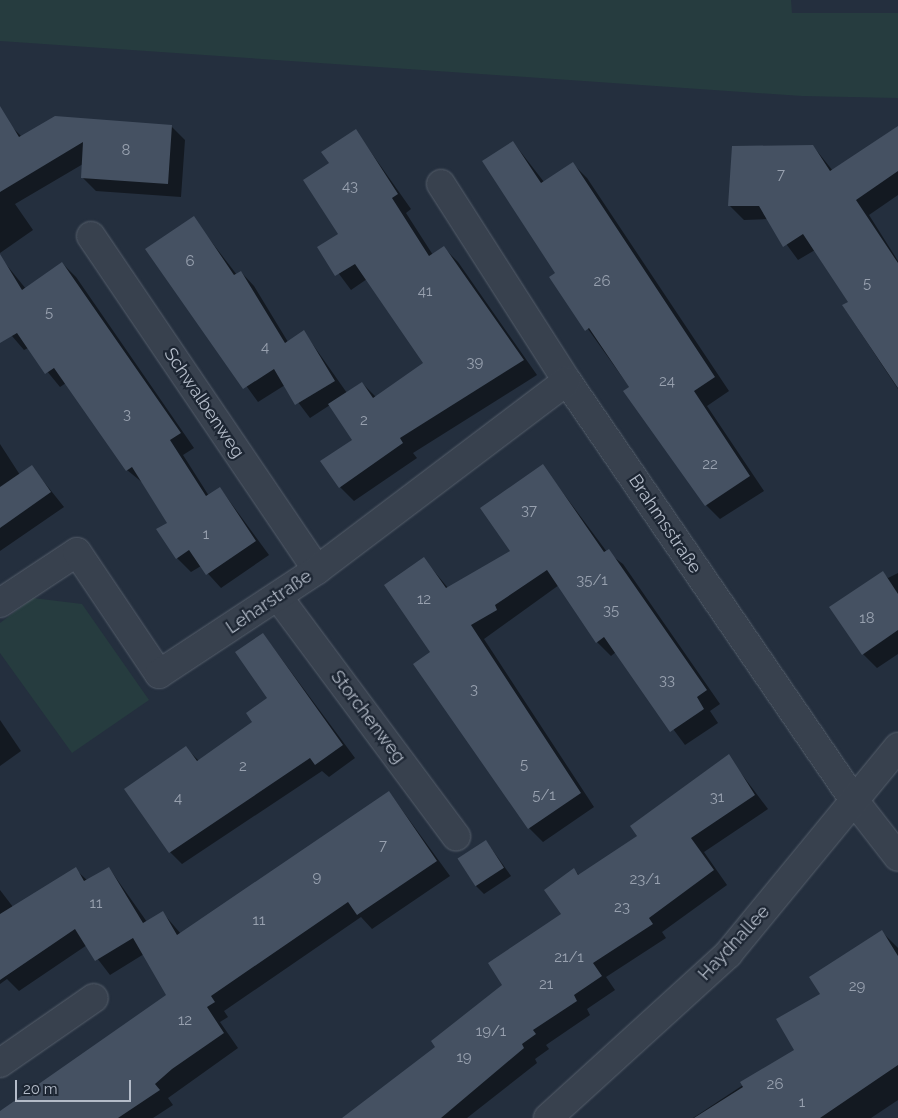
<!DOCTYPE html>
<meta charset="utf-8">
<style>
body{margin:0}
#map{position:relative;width:898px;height:1118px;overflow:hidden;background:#242f3e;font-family:Raleway,sans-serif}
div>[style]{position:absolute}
.green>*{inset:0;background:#263c3f}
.shadow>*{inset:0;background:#0007}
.building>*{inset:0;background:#455162;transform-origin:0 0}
.roads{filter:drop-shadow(0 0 1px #565f6c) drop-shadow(0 0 1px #565f6c)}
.minor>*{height:28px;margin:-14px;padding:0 14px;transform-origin:14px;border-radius:14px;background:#38414e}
span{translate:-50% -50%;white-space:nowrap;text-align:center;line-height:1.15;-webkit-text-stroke:4.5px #1d2633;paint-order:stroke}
.number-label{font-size:15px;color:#98a1af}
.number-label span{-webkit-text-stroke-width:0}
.street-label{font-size:18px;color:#b4bcc9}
.scale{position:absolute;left:15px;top:1080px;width:116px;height:22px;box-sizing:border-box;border:2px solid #b4bcc9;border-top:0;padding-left:6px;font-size:15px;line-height:18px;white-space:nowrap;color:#b4bcc9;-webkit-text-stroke:4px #1d2633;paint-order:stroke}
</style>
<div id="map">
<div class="green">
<i style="clip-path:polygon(0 0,791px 0,792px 13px,898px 13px,898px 98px,802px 96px,0 41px)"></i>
<i style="clip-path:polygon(33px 598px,82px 604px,149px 700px,72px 753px,0 653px,0 623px)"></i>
</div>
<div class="shadow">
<i style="clip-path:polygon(11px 126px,22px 137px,171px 126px,185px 140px,181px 197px,96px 191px,82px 177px,83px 164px,15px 204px,33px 230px,0 253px,0 133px)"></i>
<i style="clip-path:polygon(356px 131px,411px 209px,406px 213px,433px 255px,444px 248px,458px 262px,537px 375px,413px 453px,417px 458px,354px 501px,340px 487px,354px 440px,330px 405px,310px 418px,285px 385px,258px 402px,147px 249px,197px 223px,237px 275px,241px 272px,254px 286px,288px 342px,304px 332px,347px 393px,362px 383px,376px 397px,425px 363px,367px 279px,351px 290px,319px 247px,339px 234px,331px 163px)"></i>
<i style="clip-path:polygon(898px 134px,898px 195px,869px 215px,898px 261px,898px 389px,843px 306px,849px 302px,815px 250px,798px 260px,768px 219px,744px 220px,730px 206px,813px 146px,833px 171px)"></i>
<i style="clip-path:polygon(513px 142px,544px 182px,573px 164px,587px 178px,729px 391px,707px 406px,764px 491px,720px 519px,706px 505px,630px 388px,551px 277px,557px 274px)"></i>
<i style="clip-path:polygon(5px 263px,26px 289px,62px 263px,76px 277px,194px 448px,183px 455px,209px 496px,220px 488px,269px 555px,221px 588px,201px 566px,191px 572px,177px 558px,158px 530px,168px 523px,143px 483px,127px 470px,66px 383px,60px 387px,28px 348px,24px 350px,0 322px,0 266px)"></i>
<i style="clip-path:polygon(0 444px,20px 475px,32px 467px,64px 507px,0 551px)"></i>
<i style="clip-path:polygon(543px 466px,607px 552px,623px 564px,720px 704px,710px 711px,718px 723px,685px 745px,616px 652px,611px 656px,597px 642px,559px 585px,484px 639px,594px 807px,543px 842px,529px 828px,432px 652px,424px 559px,448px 588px,512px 551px)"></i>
<i style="clip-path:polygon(883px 573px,888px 578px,898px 573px,898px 654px,877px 668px,863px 654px)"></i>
<i style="clip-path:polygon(263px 634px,355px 758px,329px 777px,322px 771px,182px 864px,170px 852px,185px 747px,199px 761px,254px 722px,268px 699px)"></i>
<i style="clip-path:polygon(0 720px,21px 751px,0 766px)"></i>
<i style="clip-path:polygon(728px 756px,768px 809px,704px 852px,727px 885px,662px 932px,666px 938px,606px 977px,615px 990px,587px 1009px,590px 1015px,546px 1045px,549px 1049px,535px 1059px,537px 1063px,467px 1118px,344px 1118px,437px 1048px,504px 985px,563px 914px,573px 869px,580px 876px,638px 836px)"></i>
<i style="clip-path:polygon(389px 792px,450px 876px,372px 929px,361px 917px,224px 1011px,228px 1017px,220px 1022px,238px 1048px,168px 1098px,173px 1105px,153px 1118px,0 1118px,0 1112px,168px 995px,144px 954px,110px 975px,87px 945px,19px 991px,7px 979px,0 984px,0 890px,13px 907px,75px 869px,88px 881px,109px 868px,147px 922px,163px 913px,181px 934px)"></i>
<i style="clip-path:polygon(486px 841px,511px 876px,484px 894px,476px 886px)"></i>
<i style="clip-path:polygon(881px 931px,898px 948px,898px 1100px,871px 1118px,693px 1118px,796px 1050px,822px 994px)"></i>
</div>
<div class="building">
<i style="clip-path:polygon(0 106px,19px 137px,55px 116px,172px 125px,168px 184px,81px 178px,83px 142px,0 192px)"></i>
<i style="clip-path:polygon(898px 126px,898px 171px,856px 200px,898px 263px,898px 388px,842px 305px,848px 302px,803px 234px,783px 247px,759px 206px,728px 206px,732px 146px,813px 145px,830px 171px)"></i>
<i style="clip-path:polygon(356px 129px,398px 194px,392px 198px,429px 256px,444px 246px,524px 360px,400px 438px,403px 443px,339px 488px,320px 461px,352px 440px,328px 404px,362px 382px,373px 398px,423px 363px,355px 264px,335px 276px,317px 247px,338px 234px,303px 180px,329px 163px,321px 152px)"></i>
<i style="clip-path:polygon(513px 141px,541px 183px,573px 162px,715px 377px,694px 391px,750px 476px,705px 506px,623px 391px,629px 387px,589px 328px,585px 331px,549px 277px,555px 273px,482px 161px)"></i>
<i style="clip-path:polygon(194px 216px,234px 275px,241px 271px,285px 343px,304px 330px,335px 381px,295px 405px,274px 369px,243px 389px,145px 249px)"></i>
<i style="clip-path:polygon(0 254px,22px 290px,62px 262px,181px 433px,170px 440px,206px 496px,220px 487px,256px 541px,206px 575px,189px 550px,176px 559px,156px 529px,167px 523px,132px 467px,126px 471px,54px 368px,45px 374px,17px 333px,0 343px)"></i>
<i style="clip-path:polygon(543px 464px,604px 552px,609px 549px,707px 690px,697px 697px,704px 709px,670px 732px,604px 637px,596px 643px,547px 570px,495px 605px,497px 610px,471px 625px,581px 793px,528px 829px,413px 664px,430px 652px,384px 585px,424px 557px,446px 588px,510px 551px,480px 508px)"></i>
<i style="clip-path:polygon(32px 465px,51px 492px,0 528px,0 487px)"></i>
<i style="clip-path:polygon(883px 571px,898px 594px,898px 630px,862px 655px,829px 607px)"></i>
<i style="clip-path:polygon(263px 633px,343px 745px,315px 765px,310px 758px,169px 853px,124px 789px,186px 746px,197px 761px,252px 722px,246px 713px,267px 698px,235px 652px)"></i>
<i style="clip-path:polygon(729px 754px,755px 795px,691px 838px,714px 870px,649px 918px,653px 924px,593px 963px,602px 976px,574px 995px,577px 1001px,533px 1030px,536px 1034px,522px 1044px,524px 1048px,441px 1118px,342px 1118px,435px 1047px,431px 1041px,502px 985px,488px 963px,561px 914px,544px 890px,574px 868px,578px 875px,637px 836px,630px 826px)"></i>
<i style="clip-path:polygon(389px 791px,437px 861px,357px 915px,348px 902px,211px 996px,215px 1002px,207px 1007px,224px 1033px,172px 1069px,155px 1084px,160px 1090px,118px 1118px,0 1118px,0 1111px,166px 995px,133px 938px,95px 961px,75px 929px,0 980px,0 914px,76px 867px,84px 881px,109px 867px,143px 923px,163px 911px,177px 935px)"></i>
<i style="left:486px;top:840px;width:33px;height:34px;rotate:57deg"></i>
<i style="clip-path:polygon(882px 930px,898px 956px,898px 1065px,820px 1118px,694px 1118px,743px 1087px,740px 1082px,794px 1050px,776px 1019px,820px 994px,809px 977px)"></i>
</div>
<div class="roads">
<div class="minor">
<i style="left:441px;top:184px;width:234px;rotate:57.4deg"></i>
<i style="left:567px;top:381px;width:511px;rotate:55.6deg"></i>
<i style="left:856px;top:803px;width:68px;rotate:52.1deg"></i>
<i style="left:91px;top:236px;width:403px;rotate:55.9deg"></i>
<i style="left:279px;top:598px;width:297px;rotate:53.4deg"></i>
<i style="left:0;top:603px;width:92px;rotate:-33.5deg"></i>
<i style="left:77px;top:552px;width:147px;rotate:56.1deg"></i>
<i style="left:159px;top:674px;width:189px;rotate:-33.4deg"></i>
<i style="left:317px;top:570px;width:313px;rotate:-37.1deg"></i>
<i style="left:0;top:1063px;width:114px;rotate:-34.7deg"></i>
<i style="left:548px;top:1118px;width:244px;rotate:-42.3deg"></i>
<i style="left:728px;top:954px;width:268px;rotate:-50.6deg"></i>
</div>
</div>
<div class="number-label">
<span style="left:126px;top:151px">8</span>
<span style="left:781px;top:175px">7</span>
<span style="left:350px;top:187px">43</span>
<span style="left:190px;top:262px">6</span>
<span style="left:602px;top:282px">26</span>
<span style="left:867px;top:284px">5</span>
<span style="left:425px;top:292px">41</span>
<span style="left:49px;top:313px">5</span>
<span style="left:265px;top:348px">4</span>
<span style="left:475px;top:363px">39</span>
<span style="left:667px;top:382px">24</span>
<span style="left:127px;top:415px">3</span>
<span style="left:364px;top:421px">2</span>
<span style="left:710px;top:465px">22</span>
<span style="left:529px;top:511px">37</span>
<span style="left:206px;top:535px">1</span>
<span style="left:592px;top:581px">35/1</span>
<span style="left:424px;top:600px">12</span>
<span style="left:611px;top:611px">35</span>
<span style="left:867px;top:619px">18</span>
<span style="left:667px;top:681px">33</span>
<span style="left:474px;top:690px">3</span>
<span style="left:524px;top:765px">5</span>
<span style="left:243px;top:767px">2</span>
<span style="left:544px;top:796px">5/1</span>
<span style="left:717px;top:798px">31</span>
<span style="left:178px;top:799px">4</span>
<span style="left:383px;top:846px">7</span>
<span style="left:317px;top:878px">9</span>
<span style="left:645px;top:880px">23/1</span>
<span style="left:96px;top:904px">11</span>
<span style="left:622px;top:908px">23</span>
<span style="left:259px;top:921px">11</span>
<span style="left:569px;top:958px">21/1</span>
<span style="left:546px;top:985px">21</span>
<span style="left:857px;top:987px">29</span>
<span style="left:185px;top:1021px">12</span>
<span style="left:491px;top:1032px">19/1</span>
<span style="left:464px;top:1058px">19</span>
<span style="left:775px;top:1085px">26</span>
<span style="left:802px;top:1103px">1</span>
</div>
<div class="street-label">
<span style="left:204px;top:403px;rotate:56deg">Schwalbenweg</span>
<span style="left:665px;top:524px;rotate:56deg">Brahmsstraße</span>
<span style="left:269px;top:602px;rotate:-34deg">Leharstraße</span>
<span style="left:368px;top:717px;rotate:53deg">Storchenweg</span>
<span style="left:734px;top:943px;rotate:-47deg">Haydnallee</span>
</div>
<div class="scale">20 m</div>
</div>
